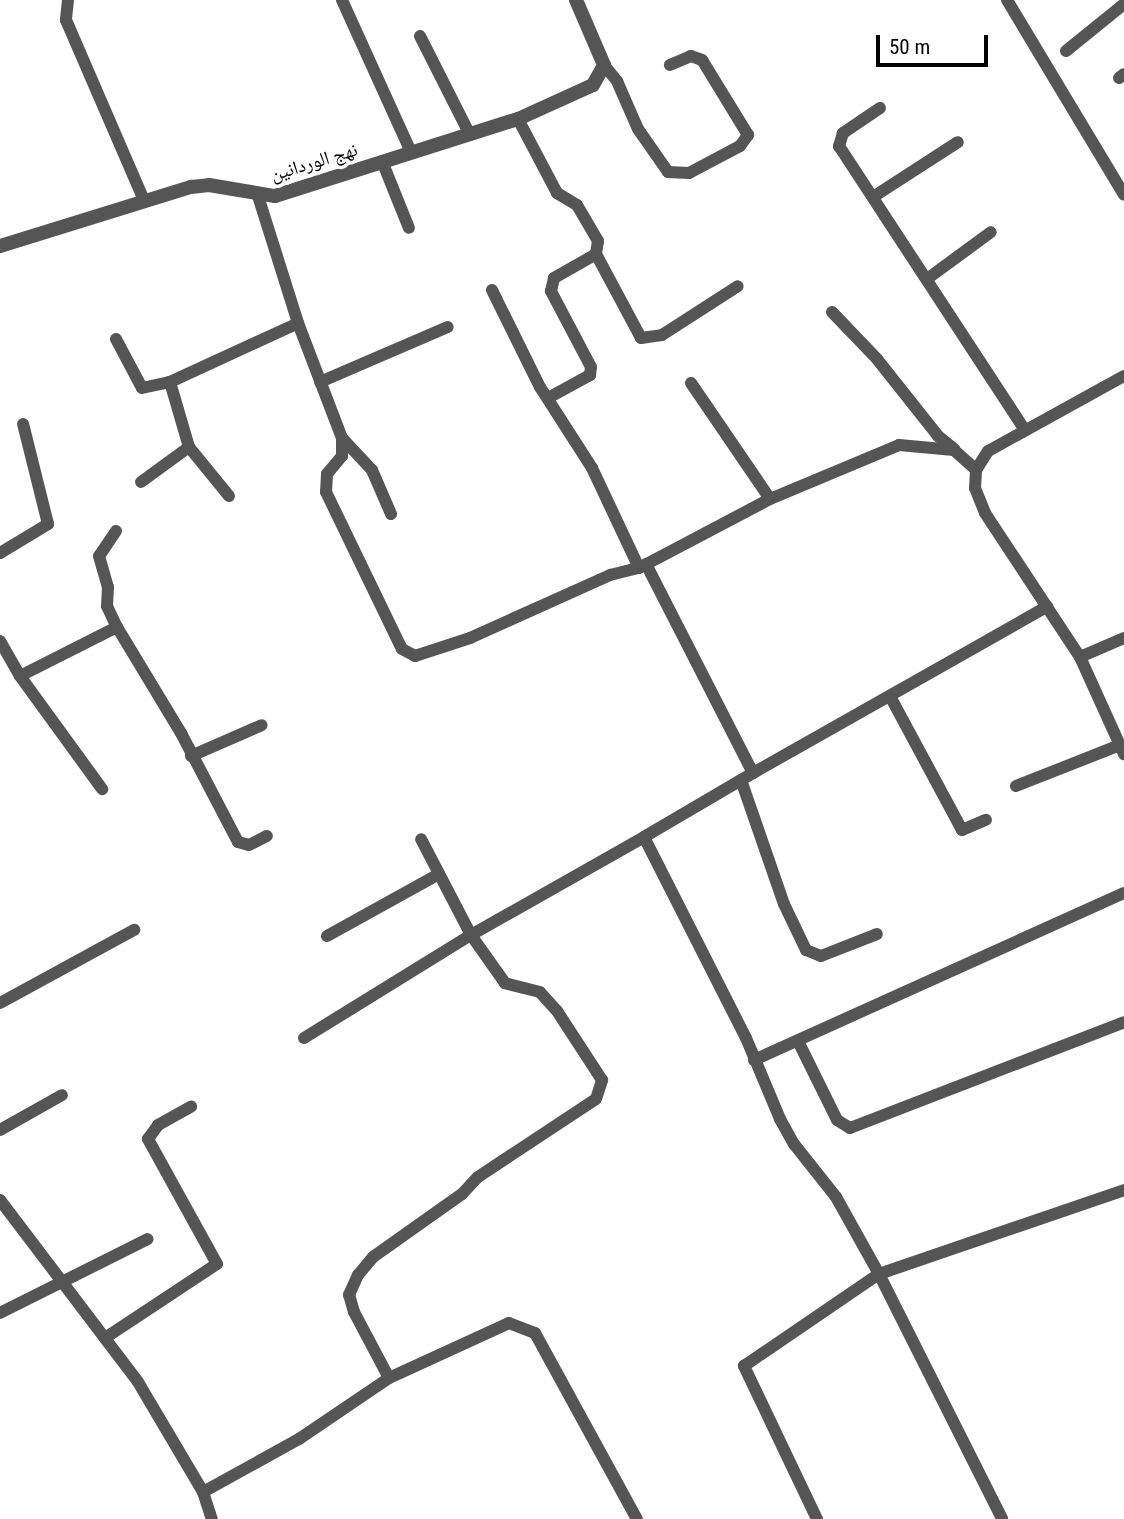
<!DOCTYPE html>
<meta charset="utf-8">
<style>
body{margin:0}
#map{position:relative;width:1124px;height:1519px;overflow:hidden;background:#fff;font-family:"Roboto Condensed","Noto Naskh Arabic",sans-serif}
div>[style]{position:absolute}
.minor>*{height:12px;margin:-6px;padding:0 6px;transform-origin:6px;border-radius:6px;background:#555}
.tertiary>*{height:14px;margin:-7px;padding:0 7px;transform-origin:7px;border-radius:7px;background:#555}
span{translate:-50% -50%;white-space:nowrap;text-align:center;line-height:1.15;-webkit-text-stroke:7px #fff;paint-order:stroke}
.street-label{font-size:19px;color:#000}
.scale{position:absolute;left:876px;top:35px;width:112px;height:32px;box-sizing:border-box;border:4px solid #000;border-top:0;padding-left:9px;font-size:21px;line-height:24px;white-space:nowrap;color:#000;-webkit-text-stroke:5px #fff;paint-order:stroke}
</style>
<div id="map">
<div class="minor">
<i style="left:68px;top:0;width:20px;rotate:96deg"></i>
<i style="left:66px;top:20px;width:196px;rotate:66.6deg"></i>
<i style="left:342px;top:0;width:167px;rotate:65.6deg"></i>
<i style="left:1007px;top:0;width:227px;rotate:59deg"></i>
<i style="left:420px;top:36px;width:111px;rotate:63.2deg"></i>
<i style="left:1066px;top:51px;width:75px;rotate:-39deg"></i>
<i style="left:604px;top:65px;width:21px;rotate:51deg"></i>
<i style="left:617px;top:81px;width:52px;rotate:66.4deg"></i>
<i style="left:638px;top:129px;width:52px;rotate:55.1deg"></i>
<i style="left:668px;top:172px;width:21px;rotate:3deg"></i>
<i style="left:689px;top:173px;width:58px;rotate:-27.9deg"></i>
<i style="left:740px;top:146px;width:14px;rotate:-54deg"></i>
<i style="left:748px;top:135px;width:88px;rotate:-121.5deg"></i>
<i style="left:702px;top:60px;width:12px;rotate:-160deg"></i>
<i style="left:691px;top:56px;width:23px;rotate:157deg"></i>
<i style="left:1119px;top:78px;width:6px;rotate:-39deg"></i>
<i style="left:880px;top:108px;width:45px;rotate:146deg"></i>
<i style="left:843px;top:133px;width:14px;rotate:107deg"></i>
<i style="left:839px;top:146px;width:339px;rotate:56.8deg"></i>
<i style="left:518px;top:119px;width:84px;rotate:62.2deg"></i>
<i style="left:557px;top:193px;width:23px;rotate:31deg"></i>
<i style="left:577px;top:205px;width:42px;rotate:59.7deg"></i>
<i style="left:598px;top:241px;width:13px;rotate:99deg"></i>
<i style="left:596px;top:254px;width:95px;rotate:61.8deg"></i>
<i style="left:641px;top:338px;width:21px;rotate:-8deg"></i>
<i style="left:662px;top:335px;width:90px;rotate:-32.8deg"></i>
<i style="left:382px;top:161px;width:72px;rotate:68.1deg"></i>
<i style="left:258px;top:196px;width:133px;rotate:72.5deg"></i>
<i style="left:298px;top:323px;width:123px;rotate:69.1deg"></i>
<i style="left:342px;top:438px;width:18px;rotate:90deg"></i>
<i style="left:342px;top:456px;width:23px;rotate:130deg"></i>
<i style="left:327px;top:474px;width:18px;rotate:93deg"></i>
<i style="left:326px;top:492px;width:174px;rotate:64.2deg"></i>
<i style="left:402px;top:649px;width:15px;rotate:28deg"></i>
<i style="left:415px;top:656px;width:58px;rotate:-18.1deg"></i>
<i style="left:470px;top:638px;width:154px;rotate:-24.2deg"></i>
<i style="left:610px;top:575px;width:30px;rotate:-14deg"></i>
<i style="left:639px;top:568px;width:148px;rotate:-27.8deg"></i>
<i style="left:770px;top:499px;width:140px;rotate:-22.7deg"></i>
<i style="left:899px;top:445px;width:55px;rotate:5.2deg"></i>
<i style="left:954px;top:450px;width:30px;rotate:42deg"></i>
<i style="left:873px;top:197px;width:101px;rotate:-32.9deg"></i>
<i style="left:927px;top:279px;width:79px;rotate:-36.3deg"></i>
<i style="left:492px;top:290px;width:108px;rotate:63.7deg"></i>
<i style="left:540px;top:387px;width:96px;rotate:57.3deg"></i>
<i style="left:592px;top:468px;width:110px;rotate:64.8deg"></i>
<i style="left:832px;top:312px;width:65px;rotate:46.2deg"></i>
<i style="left:877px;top:359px;width:98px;rotate:51.6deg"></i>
<i style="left:938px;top:436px;width:21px;rotate:39deg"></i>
<i style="left:116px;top:339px;width:55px;rotate:62deg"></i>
<i style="left:142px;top:388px;width:29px;rotate:-12deg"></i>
<i style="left:1124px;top:376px;width:155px;rotate:151.1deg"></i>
<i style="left:988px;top:451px;width:22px;rotate:122deg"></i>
<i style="left:976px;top:470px;width:18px;rotate:93deg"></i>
<i style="left:975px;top:488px;width:27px;rotate:68deg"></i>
<i style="left:985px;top:513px;width:173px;rotate:56.6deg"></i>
<i style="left:1080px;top:657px;width:107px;rotate:65.6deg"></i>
<i style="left:320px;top:382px;width:139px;rotate:-23.3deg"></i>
<i style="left:691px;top:383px;width:140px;rotate:55.7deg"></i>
<i style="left:548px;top:398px;width:48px;rotate:-28.7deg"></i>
<i style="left:590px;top:375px;width:8px;rotate:-83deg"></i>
<i style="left:591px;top:367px;width:86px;rotate:-117.8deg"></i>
<i style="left:551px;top:291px;width:13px;rotate:-77deg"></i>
<i style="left:554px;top:278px;width:48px;rotate:-29.7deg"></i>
<i style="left:342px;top:438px;width:44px;rotate:46.8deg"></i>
<i style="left:372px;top:470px;width:48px;rotate:66.6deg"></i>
<i style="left:141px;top:482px;width:59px;rotate:-36.1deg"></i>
<i style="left:229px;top:496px;width:63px;rotate:-129.2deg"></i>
<i style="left:189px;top:447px;width:68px;rotate:-106.3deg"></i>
<i style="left:170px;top:382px;width:141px;rotate:-24.7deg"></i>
<i style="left:116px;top:531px;width:30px;rotate:124deg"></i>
<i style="left:99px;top:556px;width:32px;rotate:74deg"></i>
<i style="left:108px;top:587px;width:19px;rotate:93deg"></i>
<i style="left:107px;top:606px;width:23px;rotate:65deg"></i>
<i style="left:0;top:553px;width:56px;rotate:-31.1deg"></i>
<i style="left:48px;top:524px;width:103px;rotate:-104deg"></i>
<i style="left:646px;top:564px;width:235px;rotate:62.9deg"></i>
<i style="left:753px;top:773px;width:126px;rotate:149.6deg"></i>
<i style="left:644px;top:837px;width:225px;rotate:63.1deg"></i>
<i style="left:746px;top:1038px;width:88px;rotate:67.2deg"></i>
<i style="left:780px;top:1119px;width:29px;rotate:61deg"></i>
<i style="left:794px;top:1144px;width:68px;rotate:51.6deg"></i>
<i style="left:836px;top:1197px;width:88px;rotate:60.8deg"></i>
<i style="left:879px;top:1274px;width:259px;rotate:-18.9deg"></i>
<i style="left:0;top:641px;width:40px;rotate:60.3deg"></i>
<i style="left:20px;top:676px;width:140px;rotate:54deg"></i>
<i style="left:1080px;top:657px;width:48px;rotate:-23.4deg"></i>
<i style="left:20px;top:676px;width:109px;rotate:-26.8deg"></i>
<i style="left:117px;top:627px;width:124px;rotate:58.9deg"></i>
<i style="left:181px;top:733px;width:123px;rotate:62.4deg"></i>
<i style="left:238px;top:842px;width:11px;rotate:15deg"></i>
<i style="left:249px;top:845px;width:20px;rotate:-27deg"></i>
<i style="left:891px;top:698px;width:150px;rotate:61.7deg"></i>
<i style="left:962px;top:830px;width:26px;rotate:-23deg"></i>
<i style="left:191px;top:756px;width:77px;rotate:-23.6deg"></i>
<i style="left:753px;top:773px;width:338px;rotate:-29.5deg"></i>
<i style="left:741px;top:780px;width:131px;rotate:70.9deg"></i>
<i style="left:784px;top:904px;width:51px;rotate:64.4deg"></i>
<i style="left:806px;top:950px;width:16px;rotate:22deg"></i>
<i style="left:821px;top:956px;width:60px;rotate:-21.4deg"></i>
<i style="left:1016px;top:786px;width:112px;rotate:-21.5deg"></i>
<i style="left:327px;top:936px;width:128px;rotate:-29deg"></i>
<i style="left:0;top:1003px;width:153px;rotate:-28.6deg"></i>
<i style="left:304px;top:1038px;width:196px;rotate:-31.7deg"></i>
<i style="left:471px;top:935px;width:199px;rotate:-29.5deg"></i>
<i style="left:798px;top:1041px;width:88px;rotate:63.7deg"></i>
<i style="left:837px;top:1120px;width:15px;rotate:32deg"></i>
<i style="left:850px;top:1128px;width:294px;rotate:-21.1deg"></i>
<i style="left:754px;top:1060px;width:406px;rotate:-24.3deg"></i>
<i style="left:0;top:1130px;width:71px;rotate:-29.4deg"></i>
<i style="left:0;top:1200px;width:228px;rotate:52.8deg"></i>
<i style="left:138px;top:1382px;width:128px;rotate:59.4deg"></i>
<i style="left:203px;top:1492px;width:28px;rotate:72deg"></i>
<i style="left:0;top:1313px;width:165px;rotate:-26.6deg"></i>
<i style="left:105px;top:1338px;width:134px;rotate:-33.5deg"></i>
<i style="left:217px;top:1264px;width:143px;rotate:-118.9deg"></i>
<i style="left:148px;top:1139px;width:17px;rotate:-54deg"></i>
<i style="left:158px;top:1125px;width:38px;rotate:-29deg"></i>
<i style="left:389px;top:1378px;width:132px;rotate:-24.6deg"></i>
<i style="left:509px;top:1323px;width:28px;rotate:21deg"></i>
<i style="left:535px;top:1333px;width:212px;rotate:61.3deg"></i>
<i style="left:203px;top:1492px;width:110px;rotate:-28.9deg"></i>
<i style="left:299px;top:1439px;width:109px;rotate:-34.1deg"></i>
<i style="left:389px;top:1378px;width:75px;rotate:-117.9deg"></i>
<i style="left:354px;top:1312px;width:18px;rotate:-106deg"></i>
<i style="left:349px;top:1295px;width:22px;rotate:-66deg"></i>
<i style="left:358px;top:1275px;width:23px;rotate:-50deg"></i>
<i style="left:373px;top:1257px;width:109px;rotate:-35.3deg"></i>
<i style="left:462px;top:1194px;width:23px;rotate:-47deg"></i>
<i style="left:478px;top:1177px;width:141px;rotate:-33.5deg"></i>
<i style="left:596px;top:1099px;width:20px;rotate:-72deg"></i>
<i style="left:602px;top:1080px;width:82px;rotate:-123.1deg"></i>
<i style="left:557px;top:1011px;width:25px;rotate:-132deg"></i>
<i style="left:540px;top:992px;width:36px;rotate:-166deg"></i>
<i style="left:505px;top:983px;width:59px;rotate:-125.3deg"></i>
<i style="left:471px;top:935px;width:108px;rotate:-117.5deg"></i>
<i style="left:817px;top:1519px;width:170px;rotate:-115.5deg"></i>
<i style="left:744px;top:1366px;width:163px;rotate:-34.3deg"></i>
<i style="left:879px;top:1274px;width:274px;rotate:63.3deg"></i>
</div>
<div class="tertiary">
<i style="left:0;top:246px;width:200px;rotate:-17.2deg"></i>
<i style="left:191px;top:187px;width:18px;rotate:-6deg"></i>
<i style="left:209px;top:185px;width:67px;rotate:9.5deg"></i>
<i style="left:275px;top:196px;width:255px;rotate:-17.6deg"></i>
<i style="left:518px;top:119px;width:82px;rotate:-24.4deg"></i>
<i style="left:593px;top:85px;width:23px;rotate:-61deg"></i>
<i style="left:604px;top:65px;width:71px;rotate:-113.3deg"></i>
</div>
<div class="street-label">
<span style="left:314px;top:162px;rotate:-17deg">نهج الوردانين</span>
</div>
<div class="scale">50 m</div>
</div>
